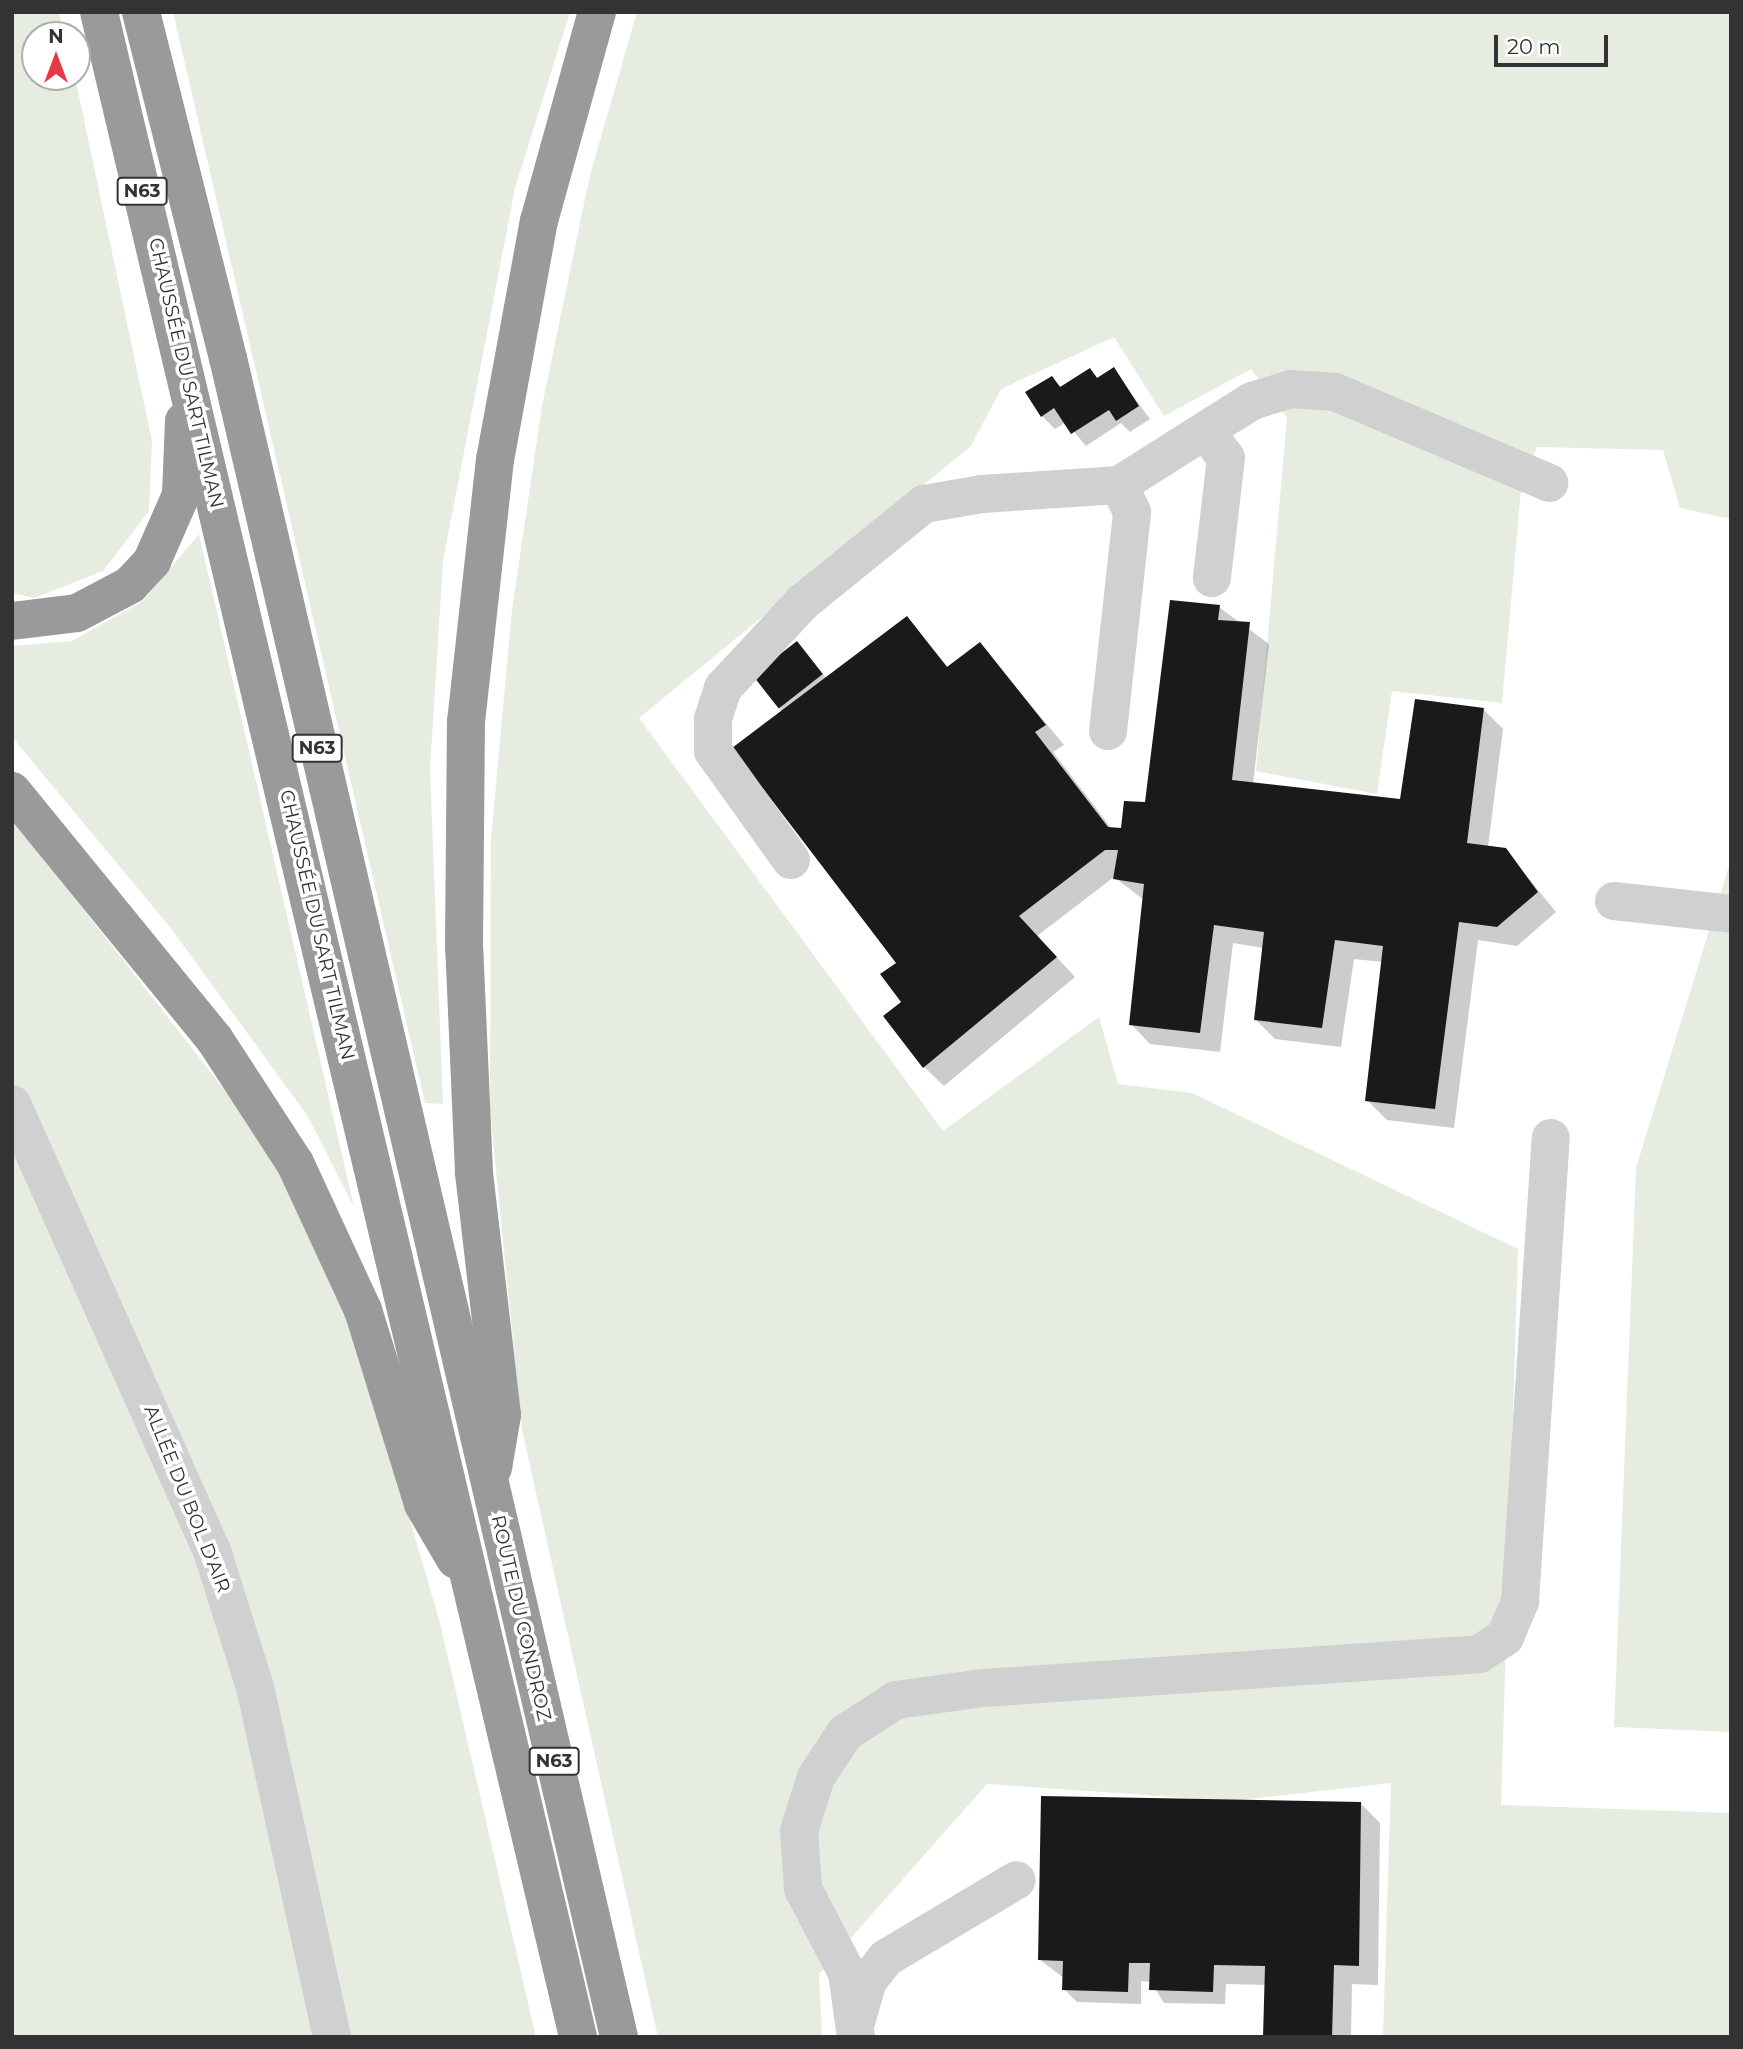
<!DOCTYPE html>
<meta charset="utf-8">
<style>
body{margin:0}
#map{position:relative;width:1743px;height:2049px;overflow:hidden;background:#fff;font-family:Montserrat,sans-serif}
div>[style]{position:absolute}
.green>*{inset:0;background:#e6ecdf}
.shadow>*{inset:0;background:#0003}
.building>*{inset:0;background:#1a1a1a;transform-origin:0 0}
.minor>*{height:38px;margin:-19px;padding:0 19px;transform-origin:19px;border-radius:19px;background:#d0d0d0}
.highway>*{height:38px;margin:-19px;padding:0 19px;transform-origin:19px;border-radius:19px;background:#9a9a9a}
span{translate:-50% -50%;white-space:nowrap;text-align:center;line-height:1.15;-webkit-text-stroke:7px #fff;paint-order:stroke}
.shield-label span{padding:2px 5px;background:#fff;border:2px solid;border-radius:5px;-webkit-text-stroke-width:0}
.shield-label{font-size:18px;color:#333;font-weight:700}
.street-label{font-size:19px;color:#333}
.frame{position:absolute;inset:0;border:14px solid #333;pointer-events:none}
.north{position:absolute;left:21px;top:21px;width:70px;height:70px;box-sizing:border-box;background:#fff;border:2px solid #adadad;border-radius:50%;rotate:0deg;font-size:19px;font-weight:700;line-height:28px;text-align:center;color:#333}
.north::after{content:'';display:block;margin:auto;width:24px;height:32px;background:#e63946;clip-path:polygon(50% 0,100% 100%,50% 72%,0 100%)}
.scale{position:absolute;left:1494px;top:35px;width:114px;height:32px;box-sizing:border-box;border:4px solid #333;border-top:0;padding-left:9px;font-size:21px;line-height:24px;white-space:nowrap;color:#333;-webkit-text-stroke:5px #fff;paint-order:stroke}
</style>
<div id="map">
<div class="green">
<i style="clip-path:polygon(12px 12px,58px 12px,66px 34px,35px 35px,35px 77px,75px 77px,152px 441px,149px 511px,103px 571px,34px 598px,12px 593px)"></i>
<i style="clip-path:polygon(173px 12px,570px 12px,515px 188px,443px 561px,430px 769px,443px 1104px,425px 1103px)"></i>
<i style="clip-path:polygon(637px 12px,1731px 12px,1731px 519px,1680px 508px,1663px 450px,1537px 447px,1521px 490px,1502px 703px,1392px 691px,1377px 794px,1256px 771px,1287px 418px,1251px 369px,1164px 416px,1114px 337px,1001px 389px,971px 446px,639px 718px,943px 1131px,1099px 1017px,1118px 1084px,1192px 1093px,1518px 1249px,1501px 1805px,1731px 1813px,1731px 2037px,1383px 2037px,1391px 1783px,1232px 1801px,987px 1784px,819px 1974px,822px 2037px,658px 2037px,522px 1430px,490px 1110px,491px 839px,512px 610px,542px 406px,590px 175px)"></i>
<i style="clip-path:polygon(199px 534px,354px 1207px,307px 1115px,170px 927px,12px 737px,12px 646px,72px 641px,143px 601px)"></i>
<i style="clip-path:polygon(12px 818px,231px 1098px,293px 1192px,351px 1317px,440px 1623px,536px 2037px,12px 2037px)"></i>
<i style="clip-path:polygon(1731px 859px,1731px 1732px,1614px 1727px,1636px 1168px)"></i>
</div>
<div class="shadow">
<i style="clip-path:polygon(1090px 370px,1099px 379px,1114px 370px,1150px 419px,1130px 432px,1121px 423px,1086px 446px,1066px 422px,1055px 429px,1042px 416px,1052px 378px,1062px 388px)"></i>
<i style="clip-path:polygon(1219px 607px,1269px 644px,1253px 784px,1402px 801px,1483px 709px,1503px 729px,1488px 847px,1505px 850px,1556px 912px,1517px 946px,1478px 940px,1454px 1128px,1387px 1120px,1367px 1100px,1383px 962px,1354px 959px,1341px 1047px,1275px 1039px,1255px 1019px,1264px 948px,1233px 943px,1220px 1052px,1150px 1044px,1131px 1024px,1144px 900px,1114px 877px,1037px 936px,1075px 977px,944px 1086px,924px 1067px,899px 963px,780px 708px,797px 643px,827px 679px,906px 618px,949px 668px,980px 644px,1064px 745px,1053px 752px,1112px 829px,1122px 830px,1147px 804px)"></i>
<i style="clip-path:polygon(1361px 1804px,1380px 1823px,1378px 1985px,1352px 1984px,1351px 2037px,1264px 2037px,1266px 1985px,1226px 1984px,1225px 2004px,1164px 2003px,1151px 1982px,1141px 1981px,1141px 2004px,1077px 2002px,1064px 1989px,1065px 1979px,1039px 1959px)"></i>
</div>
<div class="building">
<i style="clip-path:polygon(1114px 367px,1139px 406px,1116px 421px,1109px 410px,1071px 434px,1054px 408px,1041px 417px,1025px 392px,1052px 376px,1060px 387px,1090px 368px,1097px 378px)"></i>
<i style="clip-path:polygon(1170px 600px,1220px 605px,1218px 620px,1250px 622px,1232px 780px,1400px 799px,1415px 699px,1484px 708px,1467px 843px,1506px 848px,1538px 892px,1497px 927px,1459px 922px,1435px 1109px,1365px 1101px,1383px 946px,1335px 940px,1322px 1028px,1254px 1020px,1264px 932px,1214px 925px,1200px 1033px,1129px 1025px,1144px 884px,1113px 879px,1118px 850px,1105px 850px,1019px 916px,1057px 957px,923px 1068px,883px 1016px,901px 1002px,880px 974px,896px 963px,732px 748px,907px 616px,947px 667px,980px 642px,1046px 725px,1035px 732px,1108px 827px,1121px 828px,1124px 801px,1145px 802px)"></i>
<i style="left:797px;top:641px;width:42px;height:56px;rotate:52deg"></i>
<i style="clip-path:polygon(1041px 1796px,1361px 1802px,1359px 1966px,1334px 1965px,1332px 2037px,1263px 2037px,1265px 1966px,1214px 1965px,1213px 1992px,1149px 1990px,1150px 1963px,1129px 1963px,1128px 1992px,1062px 1990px,1063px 1961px,1038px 1960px)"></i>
</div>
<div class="minor">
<i style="left:1205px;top:431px;width:34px;rotate:52deg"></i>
<i style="left:1226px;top:458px;width:121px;rotate:96.7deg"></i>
<i style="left:1108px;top:731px;width:220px;rotate:-83.7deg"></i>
<i style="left:1132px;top:512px;width:30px;rotate:-116deg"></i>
<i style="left:791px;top:860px;width:134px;rotate:-125.6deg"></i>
<i style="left:713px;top:751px;width:32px;rotate:-90deg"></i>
<i style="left:713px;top:719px;width:33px;rotate:-72deg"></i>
<i style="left:723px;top:688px;width:117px;rotate:-47.1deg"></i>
<i style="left:803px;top:602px;width:156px;rotate:-39deg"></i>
<i style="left:924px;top:504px;width:59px;rotate:-9.8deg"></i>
<i style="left:982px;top:494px;width:137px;rotate:-3.8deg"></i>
<i style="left:1119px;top:485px;width:157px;rotate:-32.3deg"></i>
<i style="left:1252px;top:401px;width:41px;rotate:-17.1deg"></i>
<i style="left:1291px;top:389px;width:44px;rotate:3.9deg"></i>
<i style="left:1335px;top:392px;width:233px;rotate:23deg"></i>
<i style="left:1614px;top:901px;width:118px;rotate:6.3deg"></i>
<i style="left:12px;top:1104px;width:493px;rotate:65.9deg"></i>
<i style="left:213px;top:1554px;width:139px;rotate:72.5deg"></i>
<i style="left:255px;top:1687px;width:358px;rotate:77.6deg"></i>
<i style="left:856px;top:2022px;width:43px;rotate:-73.7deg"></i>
<i style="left:868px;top:1981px;width:29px;rotate:-52deg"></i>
<i style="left:886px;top:1958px;width:152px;rotate:-30.8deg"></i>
<i style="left:856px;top:2037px;width:65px;rotate:-98deg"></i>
<i style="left:847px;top:1973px;width:95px;rotate:-117.6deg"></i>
<i style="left:803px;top:1889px;width:58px;rotate:-93.9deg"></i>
<i style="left:799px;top:1831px;width:57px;rotate:-72.5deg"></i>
<i style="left:816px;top:1777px;width:53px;rotate:-56.6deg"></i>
<i style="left:845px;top:1733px;width:61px;rotate:-32.9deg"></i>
<i style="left:896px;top:1700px;width:89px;rotate:-7.8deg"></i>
<i style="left:984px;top:1688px;width:496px;rotate:-3.9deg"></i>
<i style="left:1479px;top:1654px;width:31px;rotate:-33deg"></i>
<i style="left:1505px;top:1637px;width:39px;rotate:-67deg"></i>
<i style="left:1520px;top:1601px;width:464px;rotate:-86.2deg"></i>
</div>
<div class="highway">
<i style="left:99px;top:12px;width:2081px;rotate:76.69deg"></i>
<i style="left:141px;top:12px;width:357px;rotate:75.9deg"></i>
<i style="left:228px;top:358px;width:1724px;rotate:76.89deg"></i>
<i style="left:12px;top:621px;width:65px;rotate:-7deg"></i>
<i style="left:77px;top:613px;width:60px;rotate:-27.8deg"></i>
<i style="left:130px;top:585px;width:33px;rotate:-47deg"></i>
<i style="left:152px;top:561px;width:72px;rotate:-66.3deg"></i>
<i style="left:181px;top:495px;width:74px;rotate:-87.7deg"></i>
<i style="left:12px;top:791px;width:321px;rotate:50.8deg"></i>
<i style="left:215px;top:1040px;width:147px;rotate:57deg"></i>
<i style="left:295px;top:1163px;width:162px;rotate:65.2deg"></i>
<i style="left:363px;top:1310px;width:203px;rotate:72.8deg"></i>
<i style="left:423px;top:1504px;width:64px;rotate:59.8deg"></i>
<i style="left:493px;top:1468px;width:54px;rotate:-80.4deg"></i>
<i style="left:502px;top:1415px;width:245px;rotate:-96.6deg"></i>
<i style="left:474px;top:1172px;width:225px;rotate:-92.5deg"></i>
<i style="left:464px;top:947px;width:225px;rotate:-89.5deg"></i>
<i style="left:466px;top:722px;width:264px;rotate:-83.7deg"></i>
<i style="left:495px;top:460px;width:243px;rotate:-79.6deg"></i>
<i style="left:539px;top:221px;width:217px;rotate:-74.5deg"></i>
</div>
<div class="shield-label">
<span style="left:142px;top:191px">N63</span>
<span style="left:317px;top:748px">N63</span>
<span style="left:554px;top:1761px">N63</span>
</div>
<div class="street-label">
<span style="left:186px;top:373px;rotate:77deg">CHAUSSÉE DU SART TILMAN</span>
<span style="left:317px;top:925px;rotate:77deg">CHAUSSÉE DU SART TILMAN</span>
<span style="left:187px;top:1499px;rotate:68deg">ALLÉE DU BOL D'AIR</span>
<span style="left:521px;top:1618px;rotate:77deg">ROUTE DU CONDROZ</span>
</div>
<div class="frame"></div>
<div class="north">N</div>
<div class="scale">20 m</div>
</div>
